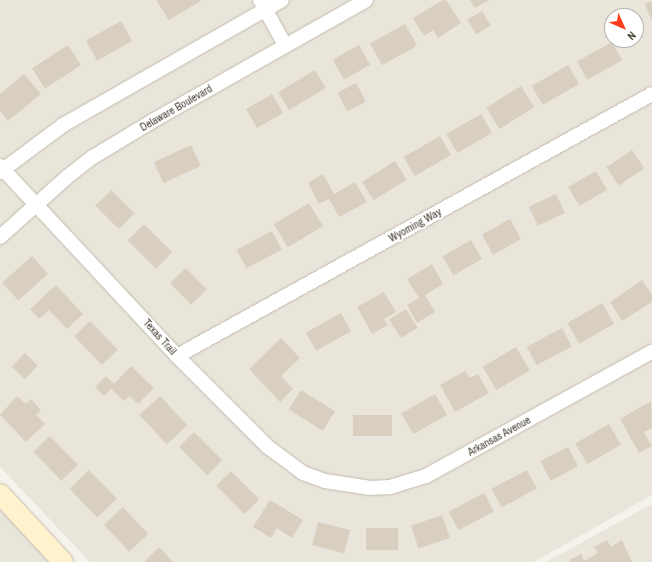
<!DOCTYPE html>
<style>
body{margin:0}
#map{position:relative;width:652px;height:562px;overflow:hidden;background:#f6f3ec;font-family:"Archivo Narrow",sans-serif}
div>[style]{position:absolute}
.residential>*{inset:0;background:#eae5da}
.building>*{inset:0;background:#d8cfc1;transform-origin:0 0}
.roads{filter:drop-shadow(0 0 1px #c2bbae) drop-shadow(0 0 1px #c2bbae)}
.street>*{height:14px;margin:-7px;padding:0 7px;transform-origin:7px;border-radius:7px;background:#fff}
.secondary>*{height:20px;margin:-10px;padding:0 10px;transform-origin:10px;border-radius:10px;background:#fff3cd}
span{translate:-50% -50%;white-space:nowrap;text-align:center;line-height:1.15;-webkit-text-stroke:4px #fff;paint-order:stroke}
.street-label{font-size:11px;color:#4b4439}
.north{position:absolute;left:604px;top:8px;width:40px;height:40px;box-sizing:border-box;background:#fff;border:1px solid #b7b4b0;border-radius:50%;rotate:135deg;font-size:11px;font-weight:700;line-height:16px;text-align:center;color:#4b4439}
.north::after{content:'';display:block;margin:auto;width:14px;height:18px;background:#fc3f1d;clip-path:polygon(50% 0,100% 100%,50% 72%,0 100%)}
</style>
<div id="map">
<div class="residential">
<i style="clip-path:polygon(evenodd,0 0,652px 0,652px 495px,534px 562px,90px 562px,0 467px,0 0,612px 16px,636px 16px,636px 40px,612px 40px,612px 16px)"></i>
<i style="clip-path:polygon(0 494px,51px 562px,0 562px)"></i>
<i style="clip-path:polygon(652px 504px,652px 562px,546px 562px)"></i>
</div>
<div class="building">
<i style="clip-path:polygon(156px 0,202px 0,169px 20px)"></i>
<i style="clip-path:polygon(443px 0,446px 0,461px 23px,438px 38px,433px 30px,424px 36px,413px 18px)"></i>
<i style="clip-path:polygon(470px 0,489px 0,475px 8px)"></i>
<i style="clip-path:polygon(652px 1px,652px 21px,645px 4px)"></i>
<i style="left:482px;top:11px;width:17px;height:17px;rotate:59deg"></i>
<i style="left:121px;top:21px;width:23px;height:40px;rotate:61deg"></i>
<i style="left:405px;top:24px;width:25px;height:40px;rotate:61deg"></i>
<i style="left:612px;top:42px;width:21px;height:40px;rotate:61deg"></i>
<i style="left:68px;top:45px;width:24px;height:43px;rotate:57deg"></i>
<i style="left:359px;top:45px;width:23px;height:30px;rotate:61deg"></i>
<i style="left:568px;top:65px;width:22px;height:42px;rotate:60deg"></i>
<i style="left:315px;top:70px;width:21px;height:43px;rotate:59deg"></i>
<i style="clip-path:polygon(24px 74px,41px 94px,8px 121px,0 111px,0 94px)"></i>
<i style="left:356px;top:83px;width:21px;height:21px;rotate:62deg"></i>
<i style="left:521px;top:86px;width:25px;height:41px;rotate:58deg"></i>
<i style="left:272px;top:94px;width:22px;height:30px;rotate:60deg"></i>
<i style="left:481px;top:114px;width:22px;height:40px;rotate:60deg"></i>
<i style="left:440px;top:136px;width:22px;height:42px;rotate:60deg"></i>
<i style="left:191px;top:145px;width:23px;height:41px;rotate:65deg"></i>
<i style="left:632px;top:150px;width:22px;height:31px;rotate:56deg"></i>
<i style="left:395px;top:161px;width:22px;height:39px;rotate:58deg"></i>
<i style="left:596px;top:171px;width:22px;height:32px;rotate:60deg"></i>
<i style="clip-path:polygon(323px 174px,334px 194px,355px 182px,367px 202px,339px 217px,329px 199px,319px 204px,308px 183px)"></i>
<i style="left:111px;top:190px;width:33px;height:22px;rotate:45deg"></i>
<i style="left:556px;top:194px;width:21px;height:30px;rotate:65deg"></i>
<i style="left:309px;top:203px;width:27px;height:41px;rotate:59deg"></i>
<i style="left:510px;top:219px;width:23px;height:32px;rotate:61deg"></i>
<i style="left:144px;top:224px;width:40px;height:23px;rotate:45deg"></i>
<i style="left:272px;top:231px;width:21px;height:40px;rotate:62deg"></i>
<i style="left:471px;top:240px;width:22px;height:33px;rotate:60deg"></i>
<i style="left:32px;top:256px;width:24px;height:40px;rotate:48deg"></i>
<i style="clip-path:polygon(432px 264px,443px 284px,425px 295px,435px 312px,417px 323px,407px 305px,419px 298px,407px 279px)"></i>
<i style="left:186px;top:268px;width:30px;height:22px;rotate:46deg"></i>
<i style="clip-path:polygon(642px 280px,652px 295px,652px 302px,622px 321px,610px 302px)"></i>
<i style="clip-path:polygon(56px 285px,83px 314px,67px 329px,49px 310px,39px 319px,30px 309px)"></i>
<i style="clip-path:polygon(384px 292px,396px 312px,384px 319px,388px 325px,372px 334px,357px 307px)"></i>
<i style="left:602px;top:303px;width:24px;height:40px;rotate:60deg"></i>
<i style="left:406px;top:309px;width:22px;height:20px;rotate:58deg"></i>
<i style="left:341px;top:313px;width:21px;height:40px;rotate:61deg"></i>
<i style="left:90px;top:321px;width:40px;height:22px;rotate:46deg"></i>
<i style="left:562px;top:328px;width:21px;height:40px;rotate:62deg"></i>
<i style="clip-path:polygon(281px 338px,300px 358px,281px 376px,293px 389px,280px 402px,249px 369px)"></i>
<i style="left:516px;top:347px;width:27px;height:39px;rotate:59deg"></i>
<i style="left:25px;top:353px;width:18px;height:19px;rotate:45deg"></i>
<i style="clip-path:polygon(131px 366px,154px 388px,138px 404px,130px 396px,124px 401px,111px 389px,104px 396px,95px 387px,106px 376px,114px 384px)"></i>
<i style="clip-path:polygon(465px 371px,470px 378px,478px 374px,489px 393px,455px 412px,440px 385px)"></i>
<i style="left:301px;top:390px;width:40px;height:23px;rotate:32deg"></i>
<i style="left:435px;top:394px;width:24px;height:39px;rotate:60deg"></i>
<i style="clip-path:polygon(17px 396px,26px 404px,31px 399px,41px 410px,36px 415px,45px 424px,26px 442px,0 415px)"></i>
<i style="left:160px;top:396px;width:40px;height:28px;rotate:47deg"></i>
<i style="clip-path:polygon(651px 401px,652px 428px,644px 432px,652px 446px,639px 453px,620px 419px)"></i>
<i style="left:353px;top:415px;width:39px;height:21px"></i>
<i style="left:609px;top:424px;width:24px;height:39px;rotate:60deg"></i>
<i style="left:194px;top:432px;width:40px;height:21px;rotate:45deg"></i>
<i style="left:50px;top:436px;width:40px;height:23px;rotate:46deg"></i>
<i style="left:568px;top:447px;width:22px;height:31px;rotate:63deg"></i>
<i style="left:89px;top:470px;width:40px;height:27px;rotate:46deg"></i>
<i style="left:527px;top:470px;width:21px;height:40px;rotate:62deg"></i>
<i style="left:231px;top:471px;width:40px;height:21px;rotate:45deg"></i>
<i style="left:484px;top:493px;width:21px;height:40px;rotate:62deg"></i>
<i style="clip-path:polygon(270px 500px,303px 520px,292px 538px,277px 528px,271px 538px,253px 527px)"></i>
<i style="left:123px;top:507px;width:37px;height:26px;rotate:47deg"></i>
<i style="left:442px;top:515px;width:24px;height:33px;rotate:71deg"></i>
<i style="left:318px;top:522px;width:33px;height:24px;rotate:14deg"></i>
<i style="left:366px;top:528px;width:32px;height:22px"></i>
<i style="clip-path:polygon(607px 540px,611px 547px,622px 540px,632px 562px,570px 562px,569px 560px,581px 554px,584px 561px,598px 553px,594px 547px)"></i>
<i style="clip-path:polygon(159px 547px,173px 562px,144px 562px)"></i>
</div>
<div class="roads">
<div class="street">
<i style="left:260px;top:0;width:51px;rotate:60.9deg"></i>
<i style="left:0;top:166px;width:260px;rotate:47deg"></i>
<i style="left:177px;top:356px;width:129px;rotate:45deg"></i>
<i style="left:268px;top:447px;width:44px;rotate:36.6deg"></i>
<i style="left:303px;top:473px;width:23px;rotate:20deg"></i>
<i style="left:325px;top:481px;width:46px;rotate:8.8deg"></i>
<i style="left:370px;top:488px;width:20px;rotate:-3deg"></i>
<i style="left:390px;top:487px;width:38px;rotate:-17deg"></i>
<i style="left:426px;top:476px;width:258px;rotate:-28.8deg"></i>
<i style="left:0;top:172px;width:79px;rotate:-36.7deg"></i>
<i style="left:63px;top:125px;width:252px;rotate:-29.7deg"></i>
<i style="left:0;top:237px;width:90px;rotate:-41.8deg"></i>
<i style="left:67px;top:177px;width:33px;rotate:-38deg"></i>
<i style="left:93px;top:157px;width:74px;rotate:-31.1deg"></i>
<i style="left:156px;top:119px;width:241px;rotate:-29.5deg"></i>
<i style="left:177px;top:356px;width:542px;rotate:-28.88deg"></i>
</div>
<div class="secondary">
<i style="left:0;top:494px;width:93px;rotate:47.2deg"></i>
</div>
</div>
<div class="street-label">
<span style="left:176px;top:108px;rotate:-30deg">Delaware Boulevard</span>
<span style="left:415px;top:225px;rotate:-29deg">Wyoming Way</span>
<span style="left:160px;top:337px;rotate:48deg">Texas Trail</span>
<span style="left:499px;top:436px;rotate:-29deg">Arkansas Avenue</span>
</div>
<div class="north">N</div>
</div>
